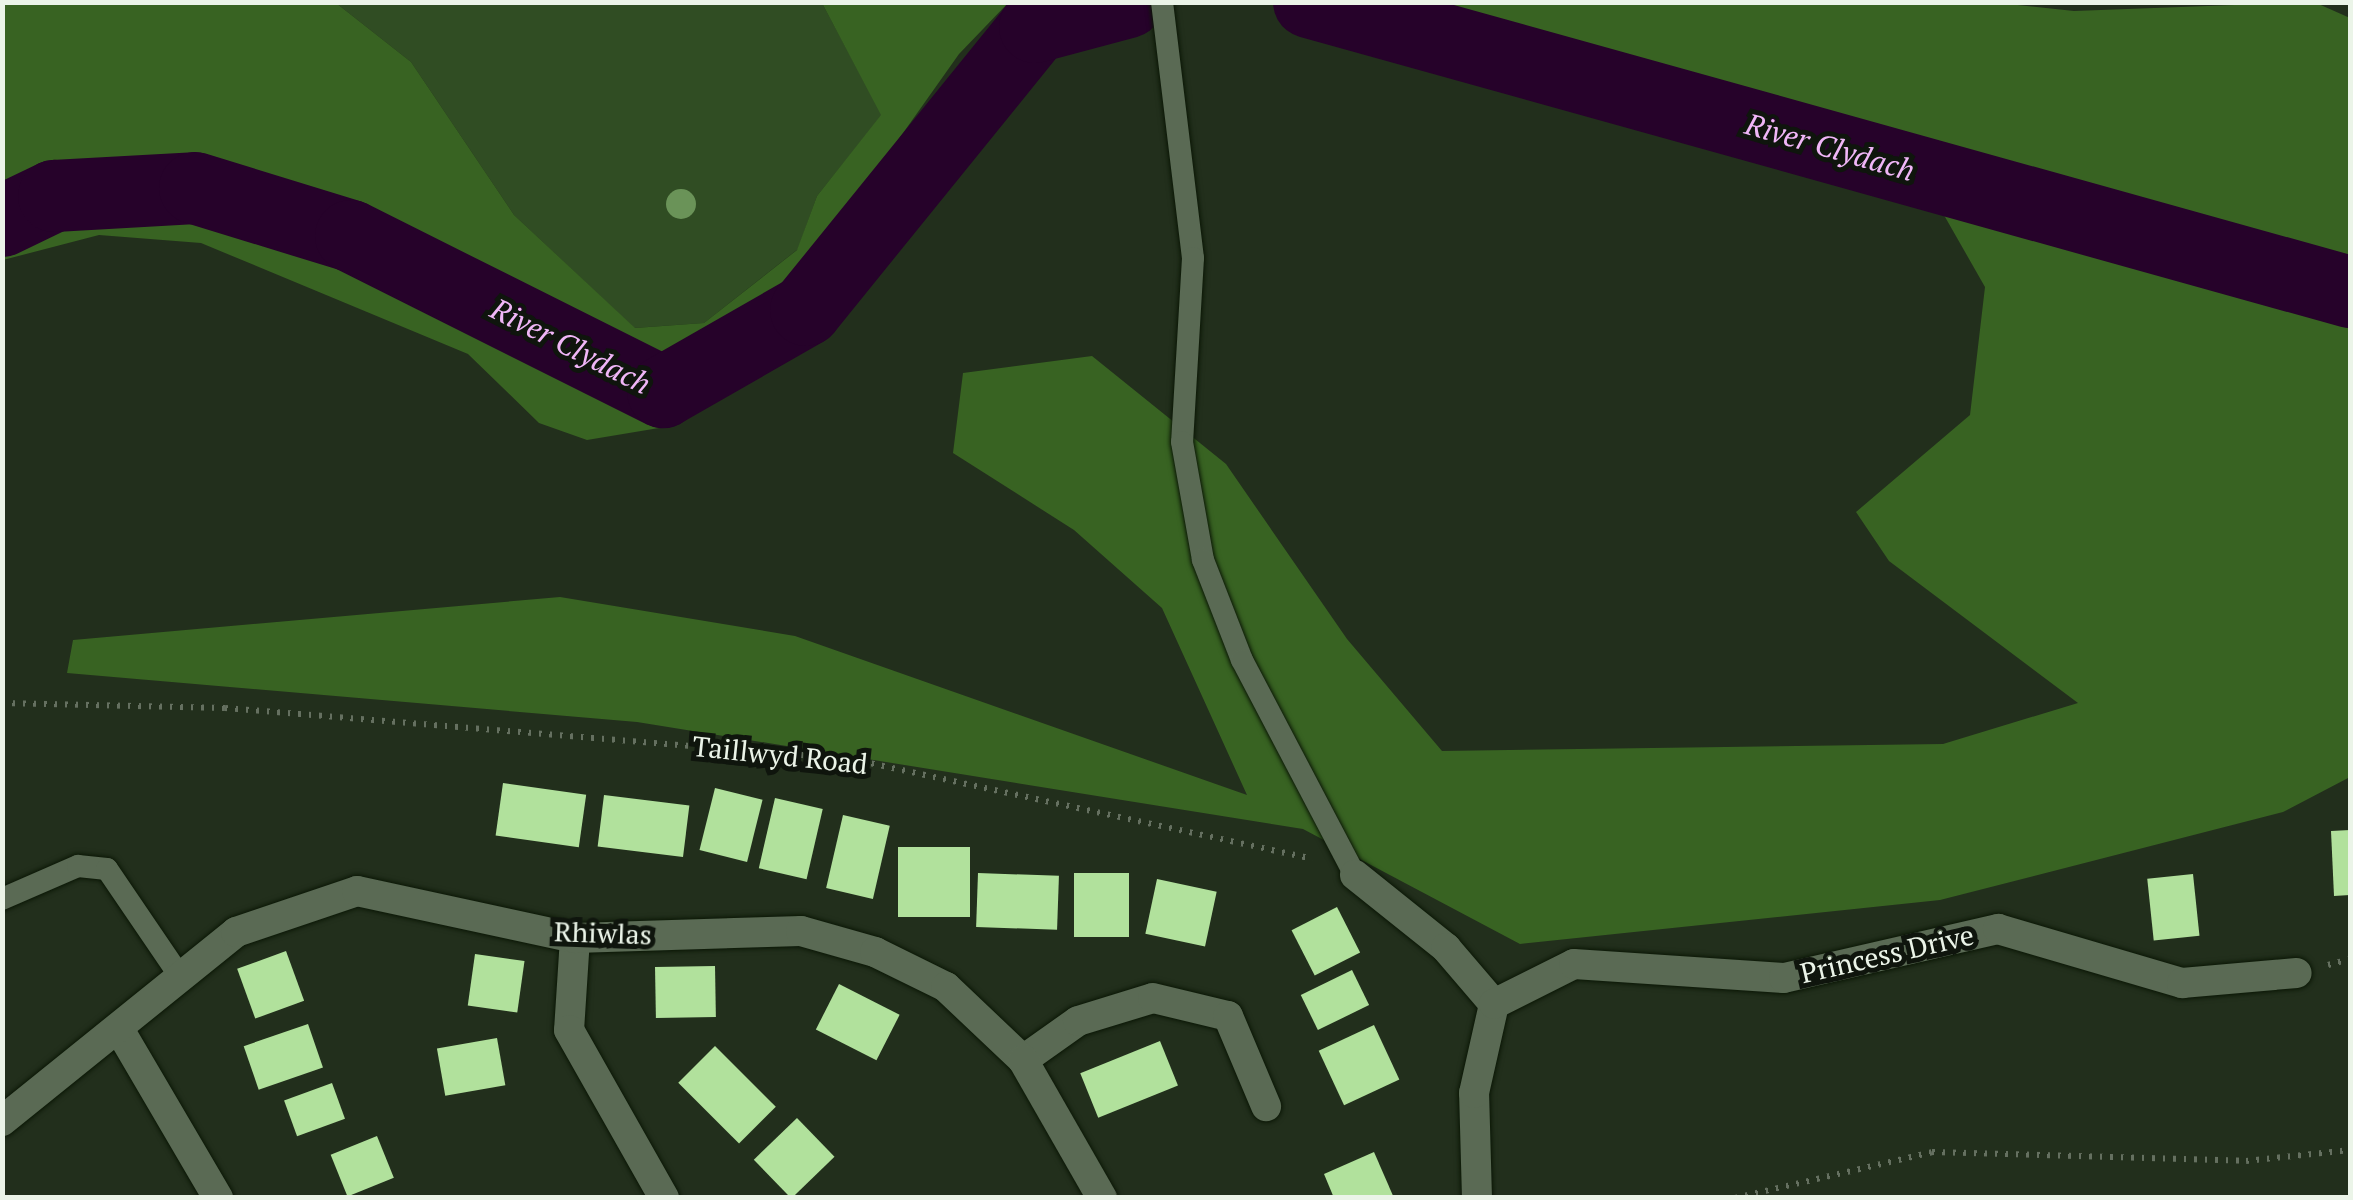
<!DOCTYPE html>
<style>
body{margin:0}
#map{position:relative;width:2353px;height:1200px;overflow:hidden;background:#222f1c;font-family:"PT Serif",serif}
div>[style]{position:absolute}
.green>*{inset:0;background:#304d23}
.forest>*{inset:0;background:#386322}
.river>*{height:72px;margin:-36px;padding:0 36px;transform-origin:36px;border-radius:36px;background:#26022a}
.building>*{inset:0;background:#b1e19c;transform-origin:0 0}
.path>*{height:6px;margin-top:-3px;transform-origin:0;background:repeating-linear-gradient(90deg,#657060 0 2.5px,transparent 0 10.5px)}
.roads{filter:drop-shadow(0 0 2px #0b1706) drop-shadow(0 0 2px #0b1706)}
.lane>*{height:22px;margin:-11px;padding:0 11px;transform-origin:11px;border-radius:11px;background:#5a6a54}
.street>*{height:30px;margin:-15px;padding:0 15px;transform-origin:15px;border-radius:15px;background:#5a6a54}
.trees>*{width:30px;height:30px;margin:-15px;border-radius:50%;background:#6a9358}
span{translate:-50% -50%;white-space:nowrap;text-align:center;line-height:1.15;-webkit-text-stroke:10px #0f150d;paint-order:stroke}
.street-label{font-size:28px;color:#ebf4e8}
.water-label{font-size:30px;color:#f0b6f7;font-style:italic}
.frame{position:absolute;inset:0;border:5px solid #ebf4e8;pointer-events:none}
</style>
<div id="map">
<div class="green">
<i style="clip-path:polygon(336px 3px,822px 3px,882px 115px,817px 196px,798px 249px,704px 323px,634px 328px,514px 215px,411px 62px)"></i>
</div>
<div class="forest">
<i style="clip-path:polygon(3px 2px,336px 3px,411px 62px,514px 215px,635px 328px,704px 323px,797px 250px,817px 196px,881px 115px,822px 3px,1008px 3px,959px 54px,845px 215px,750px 374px,671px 426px,587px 440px,539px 423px,468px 354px,201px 243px,99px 235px,3px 260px)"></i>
<i style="clip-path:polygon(1989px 2px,2074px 11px,2314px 2px,2350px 18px,2350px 777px,2283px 812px,1940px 900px,1520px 944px,1303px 829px,637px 722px,67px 673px,73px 640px,560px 597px,795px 636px,1247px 795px,1162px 608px,1074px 530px,953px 453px,963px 373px,1092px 356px,1226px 464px,1347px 639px,1442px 751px,1943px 744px,2078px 703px,1889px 561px,1856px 512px,1970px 415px,1985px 287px,1900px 138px,1398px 3px)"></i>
</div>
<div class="river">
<i style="left:1309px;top:2px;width:1081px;rotate:15.57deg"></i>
<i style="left:2px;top:221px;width:58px;rotate:-25.7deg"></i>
<i style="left:54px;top:196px;width:141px;rotate:-3.2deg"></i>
<i style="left:195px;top:188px;width:163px;rotate:17.1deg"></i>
<i style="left:351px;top:236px;width:349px;rotate:26.6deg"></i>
<i style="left:663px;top:392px;width:165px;rotate:-29.8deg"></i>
<i style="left:806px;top:310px;width:364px;rotate:-51deg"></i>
<i style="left:1035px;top:27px;width:96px;rotate:-15deg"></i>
</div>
<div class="building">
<i style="left:503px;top:783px;width:84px;height:53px;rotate:8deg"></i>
<i style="left:715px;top:788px;width:49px;height:64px;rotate:14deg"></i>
<i style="left:604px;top:795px;width:86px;height:52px;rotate:7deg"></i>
<i style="left:775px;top:798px;width:49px;height:72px;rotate:13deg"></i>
<i style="left:843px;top:815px;width:48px;height:75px;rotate:13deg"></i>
<i style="clip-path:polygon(2350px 830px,2350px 895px,2334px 896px,2331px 831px)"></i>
<i style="left:898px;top:847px;width:72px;height:70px"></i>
<i style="left:978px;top:873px;width:81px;height:54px;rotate:2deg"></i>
<i style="left:1074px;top:873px;width:55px;height:64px"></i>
<i style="left:2193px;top:874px;width:62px;height:46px;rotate:84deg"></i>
<i style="left:1157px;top:879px;width:61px;height:56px;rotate:12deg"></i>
<i style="left:1337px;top:907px;width:51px;height:51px;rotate:63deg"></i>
<i style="left:286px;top:951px;width:53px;height:52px;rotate:70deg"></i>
<i style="left:475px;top:954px;width:50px;height:52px;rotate:8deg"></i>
<i style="left:715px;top:966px;width:51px;height:60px;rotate:89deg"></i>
<i style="left:1352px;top:970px;width:39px;height:57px;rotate:64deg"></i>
<i style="left:839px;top:984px;width:68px;height:51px;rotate:27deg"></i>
<i style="left:308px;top:1024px;width:46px;height:68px;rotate:71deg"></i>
<i style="left:1374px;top:1025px;width:60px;height:61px;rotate:65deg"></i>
<i style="left:497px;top:1038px;width:48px;height:61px;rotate:80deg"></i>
<i style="left:1160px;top:1041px;width:48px;height:86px;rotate:68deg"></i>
<i style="left:715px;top:1046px;width:86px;height:52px;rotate:45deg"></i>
<i style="left:332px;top:1083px;width:38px;height:51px;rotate:70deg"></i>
<i style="left:797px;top:1118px;width:54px;height:60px;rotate:46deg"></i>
<i style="left:377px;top:1136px;width:45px;height:50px;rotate:68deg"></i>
<i style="clip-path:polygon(1374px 1152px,1394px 1198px,1334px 1198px,1324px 1174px)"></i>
</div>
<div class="path">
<i style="left:2px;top:703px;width:223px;rotate:1.3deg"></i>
<i style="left:225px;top:708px;width:628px;rotate:4.66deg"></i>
<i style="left:851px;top:759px;width:472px;rotate:12.2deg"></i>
<i style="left:2328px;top:965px;width:23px;rotate:-15deg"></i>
<i style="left:1735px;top:1198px;width:202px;rotate:-13.1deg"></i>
<i style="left:1932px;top:1152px;width:314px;rotate:1.6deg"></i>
<i style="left:2246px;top:1161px;width:105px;rotate:-6deg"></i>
</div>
<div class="roads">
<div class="lane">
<i style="left:1162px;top:2px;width:258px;rotate:83.1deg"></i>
<i style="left:1193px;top:258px;width:184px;rotate:93.4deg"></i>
<i style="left:1182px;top:442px;width:120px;rotate:79.9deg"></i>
<i style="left:1203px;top:560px;width:107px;rotate:68.7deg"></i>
<i style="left:1242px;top:660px;width:243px;rotate:62.3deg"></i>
<i style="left:2px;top:899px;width:83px;rotate:-23.5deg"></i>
<i style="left:78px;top:866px;width:29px;rotate:6deg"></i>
<i style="left:107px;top:869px;width:132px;rotate:55.8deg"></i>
</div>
<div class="street">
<i style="left:1355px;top:875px;width:117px;rotate:38.7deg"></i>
<i style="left:1446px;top:948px;width:74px;rotate:49.4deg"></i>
<i style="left:575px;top:938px;width:92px;rotate:93.7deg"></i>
<i style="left:569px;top:1030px;width:193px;rotate:60.5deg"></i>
<i style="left:119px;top:1029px;width:196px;rotate:59.6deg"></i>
<i style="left:1023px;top:1060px;width:67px;rotate:-35.3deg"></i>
<i style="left:1078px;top:1021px;width:78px;rotate:-17deg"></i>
<i style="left:1153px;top:998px;width:77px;rotate:13.5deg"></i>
<i style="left:1228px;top:1016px;width:98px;rotate:67.1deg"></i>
<i style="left:2px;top:1121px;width:301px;rotate:-38.9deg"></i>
<i style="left:236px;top:932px;width:128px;rotate:-18.7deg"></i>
<i style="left:357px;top:891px;width:223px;rotate:12.2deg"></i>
<i style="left:575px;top:938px;width:226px;rotate:-1.8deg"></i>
<i style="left:801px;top:931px;width:77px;rotate:15.8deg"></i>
<i style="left:875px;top:952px;width:79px;rotate:26.2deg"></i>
<i style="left:946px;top:987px;width:106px;rotate:43.5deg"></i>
<i style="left:1023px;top:1060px;width:159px;rotate:60.2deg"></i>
<i style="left:1477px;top:1198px;width:105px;rotate:-91.6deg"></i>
<i style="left:1474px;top:1093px;width:91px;rotate:-77.3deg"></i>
<i style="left:1494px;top:1004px;width:89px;rotate:-26.6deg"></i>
<i style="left:1574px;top:964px;width:210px;rotate:3.8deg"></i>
<i style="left:1784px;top:978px;width:220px;rotate:-12.9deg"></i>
<i style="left:1998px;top:929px;width:192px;rotate:16.4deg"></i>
<i style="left:2182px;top:983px;width:115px;rotate:-5deg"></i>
</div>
</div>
<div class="trees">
<i style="left:681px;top:204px"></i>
</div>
<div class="street-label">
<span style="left:780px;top:755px;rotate:6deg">Taillwyd Road</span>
<span style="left:603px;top:933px;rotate:2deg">Rhiwlas</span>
<span style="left:1887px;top:954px;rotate:-13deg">Princess Drive</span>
</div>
<div class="water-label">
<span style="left:1830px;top:147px;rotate:16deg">River Clydach</span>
<span style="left:571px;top:346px;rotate:27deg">River Clydach</span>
</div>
<div class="frame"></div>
</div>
